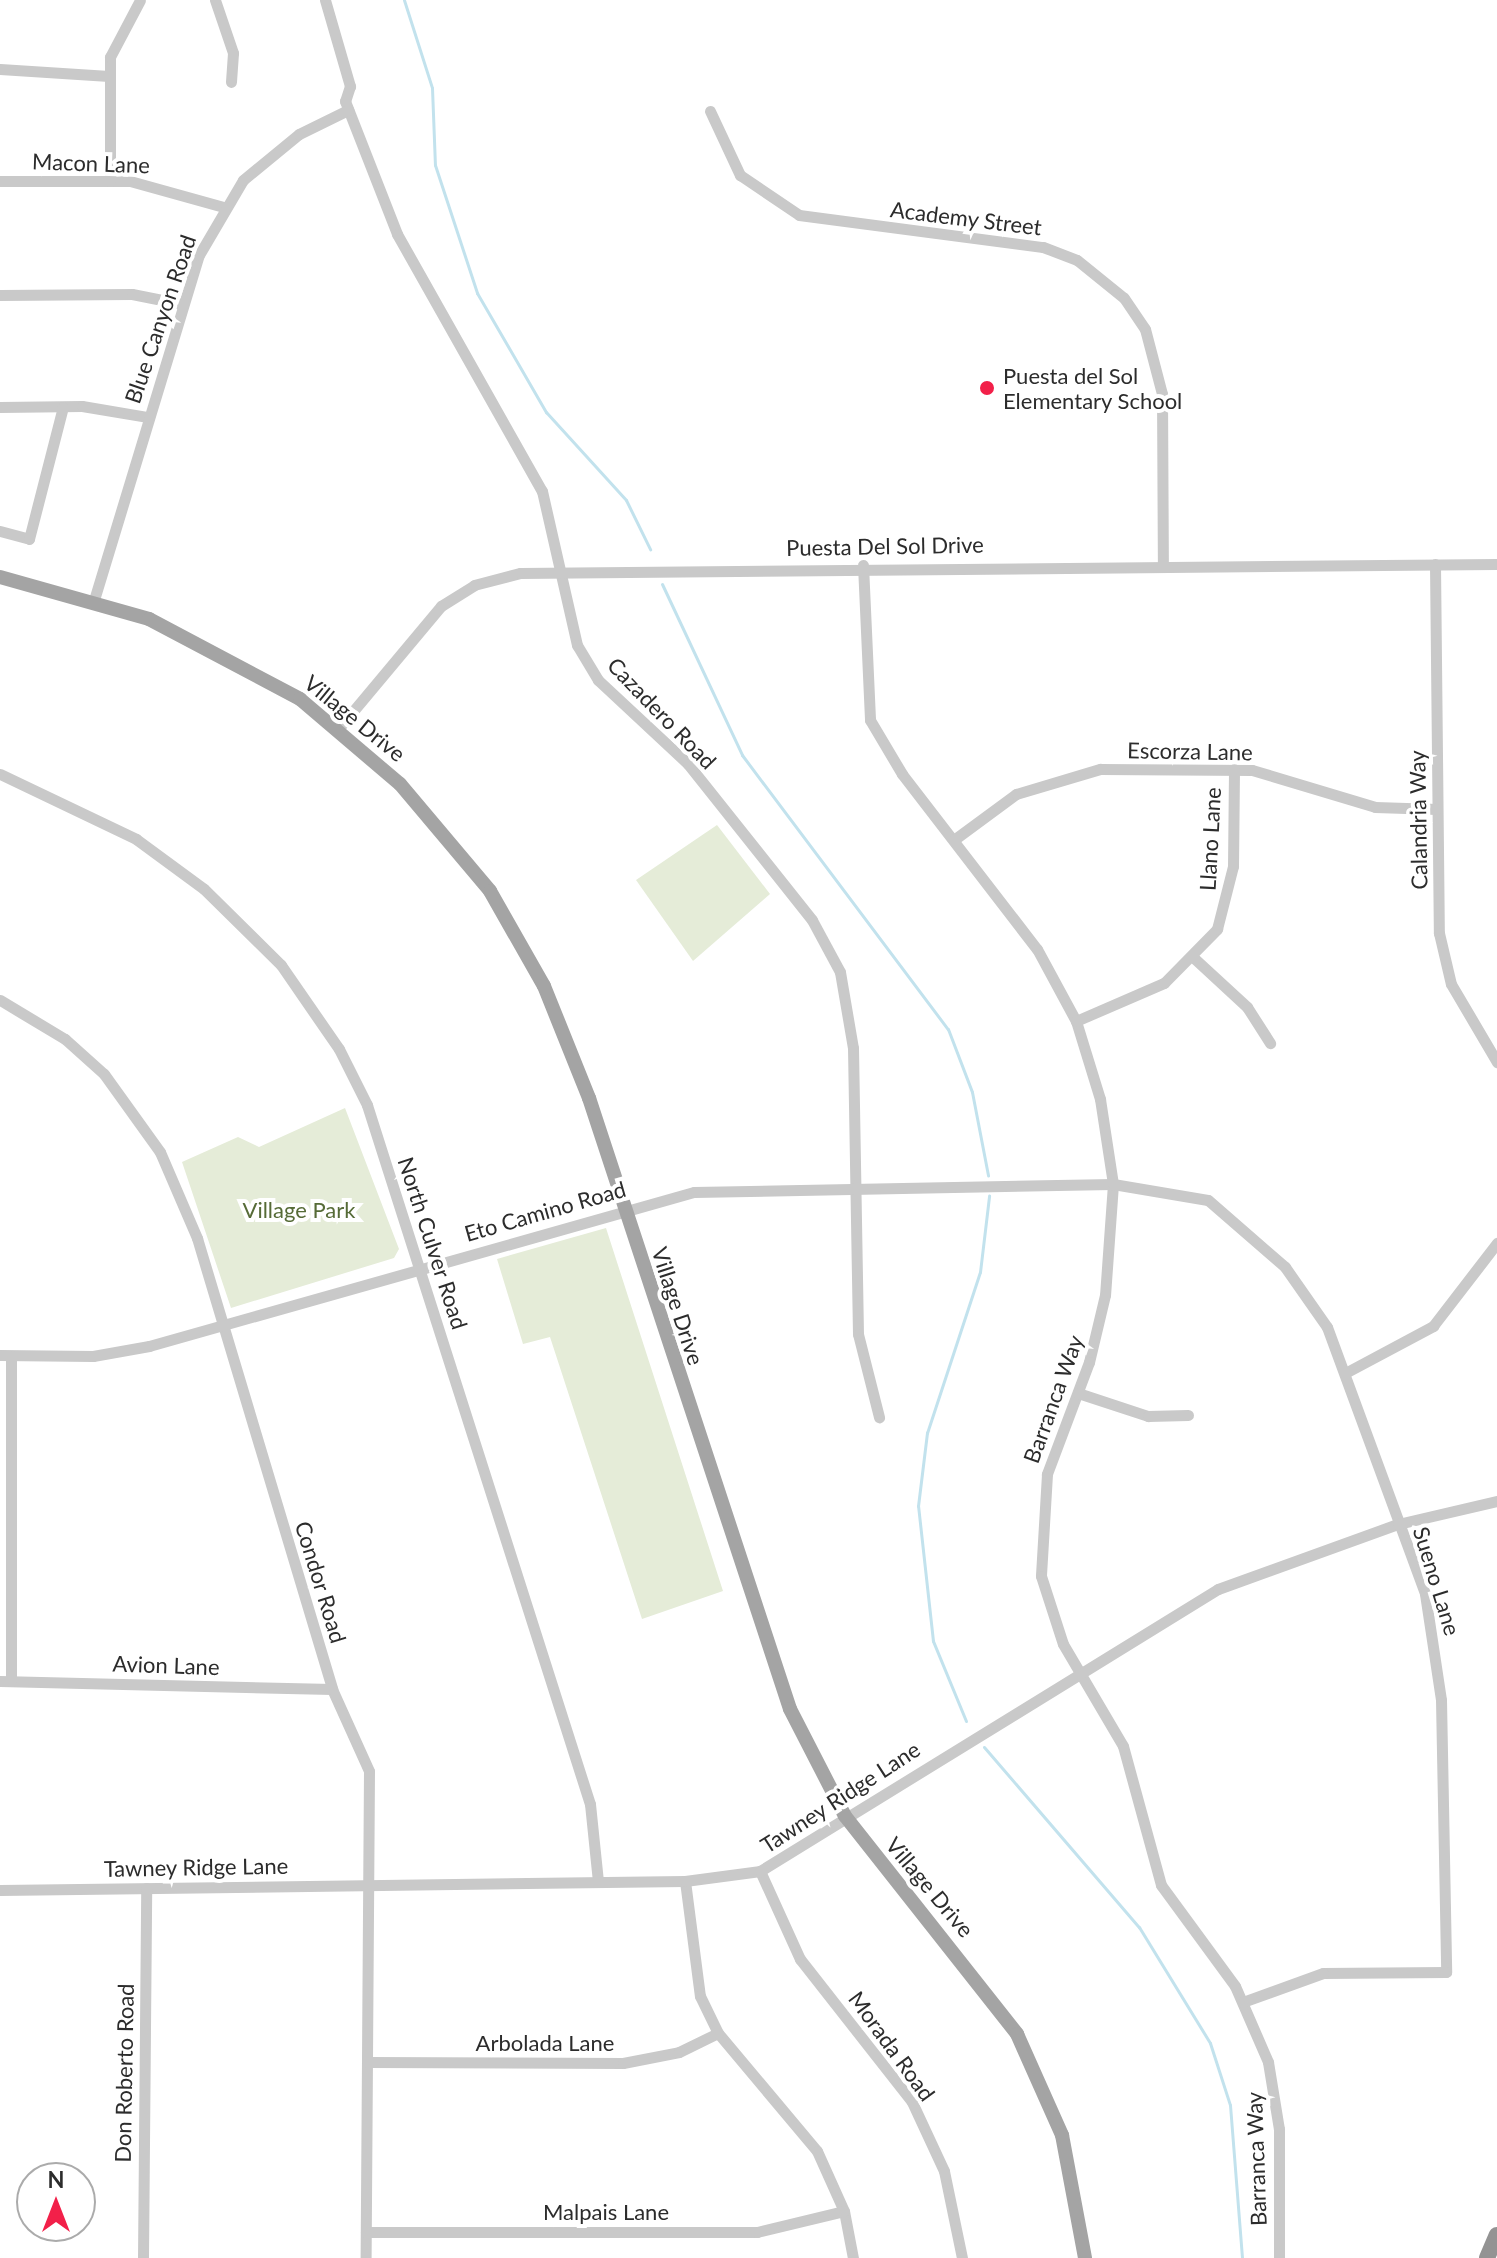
<!DOCTYPE html>
<style>
body{margin:0}
#map{position:relative;width:1497px;height:2258px;overflow:hidden;background:#fff;font-family:Lato,sans-serif}
div>[style]{position:absolute}
.green>*{inset:0;background:#e5ecd8}
.stream>*{height:3px;margin:-1.5px;padding:0 1.5px;transform-origin:1.5px;border-radius:1.5px;background:#c2e2ed}
.minor>*{height:11px;margin:-5.5px;padding:0 5.5px;transform-origin:5.5px;border-radius:5.5px;background:#c9c9c9}
.major>*{height:14px;margin:-7px;padding:0 7px;transform-origin:7px;border-radius:7px;background:#a4a4a4}
.highway>*{height:16px;margin:-8px;padding:0 8px;transform-origin:8px;border-radius:8px;background:#939393}
.dots>*{width:22px;height:22px;translate:-50% -50%;box-sizing:border-box;border:4px solid #fff;border-radius:50%}
span{translate:-50% -50%;white-space:nowrap;text-align:center;line-height:1.15;-webkit-text-stroke:8px #fff;paint-order:stroke}
.street-label{font-size:22px;color:#2c2c2c}
.poi-label{font-size:22px;color:#2c2c2c}
.left{translate:0 -50%;text-align:left}
.park-label{font-size:22px;color:#566b37}
.north{position:absolute;left:16px;top:2162px;width:80px;height:80px;box-sizing:border-box;background:#fff;border:2px solid #ababab;border-radius:50%;rotate:0deg;font-size:22px;font-weight:700;line-height:32px;text-align:center;color:#2c2c2c}
.north::after{content:'';display:block;margin:auto;width:28px;height:36px;background:#f22049;clip-path:polygon(50% 0,100% 100%,50% 72%,0 100%)}
</style>
<div id="map">
<div class="green">
<i style="clip-path:polygon(717px 825px,770px 894px,693px 961px,636px 880px)"></i>
<i style="clip-path:polygon(345px 1108px,399px 1249px,394px 1258px,231px 1308px,182px 1162px,238px 1137px,259px 1147px)"></i>
<i style="clip-path:polygon(606px 1228px,723px 1591px,642px 1619px,550px 1337px,523px 1344px,497px 1259px)"></i>
</div>
<div class="stream">
<i style="left:404px;top:0;width:92px;rotate:72.3deg"></i>
<i style="left:432px;top:88px;width:77px;rotate:87.8deg"></i>
<i style="left:435px;top:165px;width:135px;rotate:71.8deg"></i>
<i style="left:477px;top:293px;width:138px;rotate:59.9deg"></i>
<i style="left:546px;top:412px;width:119px;rotate:47.7deg"></i>
<i style="left:626px;top:500px;width:55px;rotate:63.9deg"></i>
<i style="left:662px;top:584px;width:189px;rotate:64.9deg"></i>
<i style="left:742px;top:755px;width:343px;rotate:53.1deg"></i>
<i style="left:948px;top:1029px;width:67px;rotate:69.1deg"></i>
<i style="left:972px;top:1092px;width:85px;rotate:79.1deg"></i>
<i style="left:966px;top:1721px;width:87px;rotate:-112.4deg"></i>
<i style="left:933px;top:1641px;width:136px;rotate:-96.3deg"></i>
<i style="left:918px;top:1506px;width:74px;rotate:-83deg"></i>
<i style="left:927px;top:1433px;width:169px;rotate:-71.8deg"></i>
<i style="left:980px;top:1272px;width:77px;rotate:-83.2deg"></i>
<i style="left:984px;top:1747px;width:238px;rotate:49.3deg"></i>
<i style="left:1139px;top:1927px;width:136px;rotate:58.5deg"></i>
<i style="left:1210px;top:2043px;width:65px;rotate:72.1deg"></i>
<i style="left:1230px;top:2105px;width:153px;rotate:85.5deg"></i>
</div>
<div class="minor">
<i style="left:215px;top:0;width:56px;rotate:71.2deg"></i>
<i style="left:233px;top:53px;width:29px;rotate:94deg"></i>
<i style="left:325px;top:0;width:90px;rotate:73.8deg"></i>
<i style="left:350px;top:86px;width:16px;rotate:108deg"></i>
<i style="left:345px;top:101px;width:143px;rotate:68.6deg"></i>
<i style="left:397px;top:234px;width:295px;rotate:60.6deg"></i>
<i style="left:542px;top:491px;width:158px;rotate:77.2deg"></i>
<i style="left:577px;top:645px;width:41px;rotate:59deg"></i>
<i style="left:598px;top:680px;width:123px;rotate:43deg"></i>
<i style="left:688px;top:764px;width:199px;rotate:51.5deg"></i>
<i style="left:812px;top:920px;width:59px;rotate:61.7deg"></i>
<i style="left:840px;top:972px;width:77px;rotate:80.3deg"></i>
<i style="left:853px;top:1048px;width:286px;rotate:89deg"></i>
<i style="left:858px;top:1334px;width:86px;rotate:75.8deg"></i>
<i style="left:0;top:69px;width:109px;rotate:3.7deg"></i>
<i style="left:710px;top:111px;width:71px;rotate:64.9deg"></i>
<i style="left:740px;top:175px;width:71px;rotate:34.1deg"></i>
<i style="left:799px;top:215px;width:246px;rotate:7.5deg"></i>
<i style="left:1043px;top:247px;width:36px;rotate:21deg"></i>
<i style="left:1077px;top:260px;width:60px;rotate:39deg"></i>
<i style="left:1124px;top:298px;width:37px;rotate:56deg"></i>
<i style="left:1145px;top:329px;width:67px;rotate:75.3deg"></i>
<i style="left:1162px;top:394px;width:171px;rotate:89.7deg"></i>
<i style="left:0;top:181px;width:130px"></i>
<i style="left:130px;top:181px;width:98px;rotate:15.5deg"></i>
<i style="left:110px;top:181px;width:124px;rotate:-90deg"></i>
<i style="left:110px;top:57px;width:64px;rotate:-62.2deg"></i>
<i style="left:0;top:295px;width:132px;rotate:-0.4deg"></i>
<i style="left:132px;top:294px;width:51px;rotate:11.3deg"></i>
<i style="left:0;top:407px;width:82px;rotate:-0.7deg"></i>
<i style="left:82px;top:406px;width:67px;rotate:9.5deg"></i>
<i style="left:0;top:531px;width:30px;rotate:15deg"></i>
<i style="left:29px;top:539px;width:136px;rotate:-75.6deg"></i>
<i style="left:1435px;top:564px;width:369px;rotate:89.4deg"></i>
<i style="left:1439px;top:933px;width:52px;rotate:76.8deg"></i>
<i style="left:1451px;top:984px;width:91px;rotate:59.5deg"></i>
<i style="left:863px;top:565px;width:155px;rotate:87.4deg"></i>
<i style="left:870px;top:720px;width:63px;rotate:59.3deg"></i>
<i style="left:902px;top:774px;width:221px;rotate:52.4deg"></i>
<i style="left:1037px;top:949px;width:82px;rotate:61.6deg"></i>
<i style="left:1076px;top:1021px;width:82px;rotate:72.9deg"></i>
<i style="left:1100px;top:1099px;width:86px;rotate:81.3deg"></i>
<i style="left:1113px;top:1184px;width:111px;rotate:94.1deg"></i>
<i style="left:1105px;top:1295px;width:69px;rotate:103.4deg"></i>
<i style="left:1089px;top:1362px;width:120px;rotate:110.6deg"></i>
<i style="left:1047px;top:1474px;width:102px;rotate:93.4deg"></i>
<i style="left:1041px;top:1576px;width:71px;rotate:72.1deg"></i>
<i style="left:1063px;top:1644px;width:118px;rotate:59.5deg"></i>
<i style="left:1123px;top:1746px;width:144px;rotate:74.7deg"></i>
<i style="left:1161px;top:1885px;width:125px;rotate:53.8deg"></i>
<i style="left:1235px;top:1986px;width:83px;rotate:66.5deg"></i>
<i style="left:1268px;top:2062px;width:68px;rotate:80.7deg"></i>
<i style="left:1279px;top:2129px;width:129px;rotate:90deg"></i>
<i style="left:94px;top:600px;width:361px;rotate:-73.1deg"></i>
<i style="left:199px;top:255px;width:87px;rotate:-59.6deg"></i>
<i style="left:243px;top:180px;width:72px;rotate:-39.4deg"></i>
<i style="left:299px;top:134px;width:55px;rotate:-26.1deg"></i>
<i style="left:339px;top:728px;width:159px;rotate:-50.1deg"></i>
<i style="left:441px;top:606px;width:39px;rotate:-32deg"></i>
<i style="left:474px;top:585px;width:48px;rotate:-14.6deg"></i>
<i style="left:520px;top:573px;width:977px;rotate:-0.53deg"></i>
<i style="left:0;top:774px;width:151px;rotate:25.5deg"></i>
<i style="left:136px;top:839px;width:84px;rotate:36.3deg"></i>
<i style="left:204px;top:889px;width:108px;rotate:44.6deg"></i>
<i style="left:281px;top:965px;width:102px;rotate:55.4deg"></i>
<i style="left:339px;top:1049px;width:63px;rotate:63.4deg"></i>
<i style="left:367px;top:1105px;width:734px;rotate:72.31deg"></i>
<i style="left:590px;top:1804px;width:77px;rotate:84.1deg"></i>
<i style="left:955px;top:839px;width:76px;rotate:-36.4deg"></i>
<i style="left:1016px;top:794px;width:88px;rotate:-16.6deg"></i>
<i style="left:1100px;top:769px;width:152px;rotate:0.4deg"></i>
<i style="left:1252px;top:770px;width:128px;rotate:16.7deg"></i>
<i style="left:1375px;top:807px;width:62px;rotate:1.8deg"></i>
<i style="left:1195px;top:959px;width:71px;rotate:42.7deg"></i>
<i style="left:1247px;top:1007px;width:43px;rotate:57.4deg"></i>
<i style="left:0;top:1000px;width:76px;rotate:31deg"></i>
<i style="left:65px;top:1039px;width:52px;rotate:41.9deg"></i>
<i style="left:104px;top:1074px;width:96px;rotate:54.3deg"></i>
<i style="left:160px;top:1152px;width:94px;rotate:66.7deg"></i>
<i style="left:197px;top:1238px;width:471px;rotate:73.3deg"></i>
<i style="left:332px;top:1689px;width:90px;rotate:65.7deg"></i>
<i style="left:369px;top:1771px;width:487px;rotate:90.4deg"></i>
<i style="left:1076px;top:1021px;width:96px;rotate:-23.4deg"></i>
<i style="left:1164px;top:983px;width:76px;rotate:-45.5deg"></i>
<i style="left:1217px;top:929px;width:65px;rotate:-75.7deg"></i>
<i style="left:1233px;top:866px;width:97px;rotate:-89.4deg"></i>
<i style="left:0;top:1355px;width:93px;rotate:0.6deg"></i>
<i style="left:93px;top:1356px;width:57px;rotate:-10.1deg"></i>
<i style="left:149px;top:1346px;width:566px;rotate:-15.78deg"></i>
<i style="left:694px;top:1192px;width:419px;rotate:-1.1deg"></i>
<i style="left:1113px;top:1184px;width:96px;rotate:9.6deg"></i>
<i style="left:1208px;top:1200px;width:102px;rotate:41deg"></i>
<i style="left:1285px;top:1267px;width:73px;rotate:55deg"></i>
<i style="left:1327px;top:1327px;width:284px;rotate:69.8deg"></i>
<i style="left:1425px;top:1594px;width:107px;rotate:81.4deg"></i>
<i style="left:1441px;top:1700px;width:272px;rotate:88.9deg"></i>
<i style="left:1446px;top:1972px;width:123px;rotate:179.5deg"></i>
<i style="left:1323px;top:1973px;width:85px;rotate:160.1deg"></i>
<i style="left:1347px;top:1372px;width:98px;rotate:-28.1deg"></i>
<i style="left:1433px;top:1326px;width:105px;rotate:-52.4deg"></i>
<i style="left:1078px;top:1393px;width:74px;rotate:18.2deg"></i>
<i style="left:1148px;top:1416px;width:40px;rotate:-1.4deg"></i>
<i style="left:0;top:1681px;width:332px;rotate:1.4deg"></i>
<i style="left:11px;top:1681px;width:325px;rotate:-90deg"></i>
<i style="left:760px;top:1871px;width:97px;rotate:65.6deg"></i>
<i style="left:800px;top:1959px;width:182px;rotate:51.9deg"></i>
<i style="left:912px;top:2102px;width:76px;rotate:65.1deg"></i>
<i style="left:944px;top:2171px;width:89px;rotate:78.3deg"></i>
<i style="left:685px;top:1881px;width:116px;rotate:82.6deg"></i>
<i style="left:700px;top:1996px;width:41px;rotate:64.1deg"></i>
<i style="left:718px;top:2033px;width:154px;rotate:50deg"></i>
<i style="left:817px;top:2151px;width:66px;rotate:65.8deg"></i>
<i style="left:844px;top:2211px;width:48px;rotate:79.2deg"></i>
<i style="left:0;top:1890px;width:685px;rotate:-0.75deg"></i>
<i style="left:685px;top:1881px;width:76px;rotate:-7.6deg"></i>
<i style="left:760px;top:1871px;width:538px;rotate:-31.62deg"></i>
<i style="left:1218px;top:1589px;width:191px;rotate:-19.9deg"></i>
<i style="left:1398px;top:1524px;width:102px;rotate:-13.1deg"></i>
<i style="left:367px;top:2062px;width:256px;rotate:0.2deg"></i>
<i style="left:623px;top:2063px;width:57px;rotate:-11.1deg"></i>
<i style="left:679px;top:2052px;width:43px;rotate:-26deg"></i>
<i style="left:366px;top:2232px;width:391px"></i>
<i style="left:757px;top:2232px;width:89px;rotate:-13.6deg"></i>
<i style="left:143px;top:2258px;width:370px;rotate:-89.5deg"></i>
</div>
<div class="major">
<i style="left:0;top:577px;width:155px;rotate:15.7deg"></i>
<i style="left:149px;top:619px;width:171px;rotate:27.9deg"></i>
<i style="left:300px;top:699px;width:131px;rotate:40.4deg"></i>
<i style="left:400px;top:784px;width:140px;rotate:49.9deg"></i>
<i style="left:490px;top:891px;width:109px;rotate:60.4deg"></i>
<i style="left:544px;top:986px;width:121px;rotate:68.1deg"></i>
<i style="left:589px;top:1098px;width:643px;rotate:71.79deg"></i>
<i style="left:790px;top:1709px;width:120px;rotate:62.8deg"></i>
<i style="left:845px;top:1816px;width:278px;rotate:51.7deg"></i>
<i style="left:1017px;top:2034px;width:111px;rotate:66deg"></i>
<i style="left:1062px;top:2135px;width:125px;rotate:79.4deg"></i>
</div>
<div class="highway">
<i style="left:1487px;top:2258px;width:25px;rotate:-67deg"></i>
</div>
<div class="dots">
<i style="left:987px;top:388px;background:#f22049"></i>
</div>
<div class="street-label">
<span style="left:91px;top:163px;rotate:2deg">Macon Lane</span>
<span style="left:966px;top:218px;rotate:7deg">Academy Street</span>
<span style="left:160px;top:319px;rotate:-71deg">Blue Canyon Road</span>
<span style="left:885px;top:546px;rotate:-1deg">Puesta Del Sol Drive</span>
<span style="left:662px;top:713px;rotate:46deg">Cazadero Road</span>
<span style="left:355px;top:718px;rotate:39deg">Village Drive</span>
<span style="left:1190px;top:751px;rotate:1deg">Escorza Lane</span>
<span style="left:1418px;top:820px;rotate:-91deg">Calandria Way</span>
<span style="left:1210px;top:839px;rotate:-87deg">Llano Lane</span>
<span style="left:545px;top:1211px;rotate:-16deg">Eto Camino Road</span>
<span style="left:433px;top:1243px;rotate:72deg">North Culver Road</span>
<span style="left:678px;top:1306px;rotate:72deg">Village Drive</span>
<span style="left:1053px;top:1399px;rotate:-70deg">Barranca Way</span>
<span style="left:1437px;top:1581px;rotate:73deg">Sueno Lane</span>
<span style="left:321px;top:1582px;rotate:73deg">Condor Road</span>
<span style="left:166px;top:1665px;rotate:2deg">Avion Lane</span>
<span style="left:840px;top:1797px;rotate:-33deg">Tawney Ridge Lane</span>
<span style="left:196px;top:1867px;rotate:-1deg">Tawney Ridge Lane</span>
<span style="left:930px;top:1887px;rotate:50deg">Village Drive</span>
<span style="left:545px;top:2043px">Arbolada Lane</span>
<span style="left:892px;top:2046px;rotate:54deg">Morada Road</span>
<span style="left:124px;top:2073px;rotate:-89deg">Don Roberto Road</span>
<span style="left:1256px;top:2159px;rotate:-92deg">Barranca Way</span>
<span style="left:606px;top:2212px">Malpais Lane</span>
</div>
<div class="poi-label">
<span class="left" style="left:1003px;top:388px">Puesta del Sol<br>Elementary School</span>
</div>
<div class="park-label">
<span style="left:299px;top:1210px">Village Park</span>
</div>
<div class="north">N</div>
</div>
